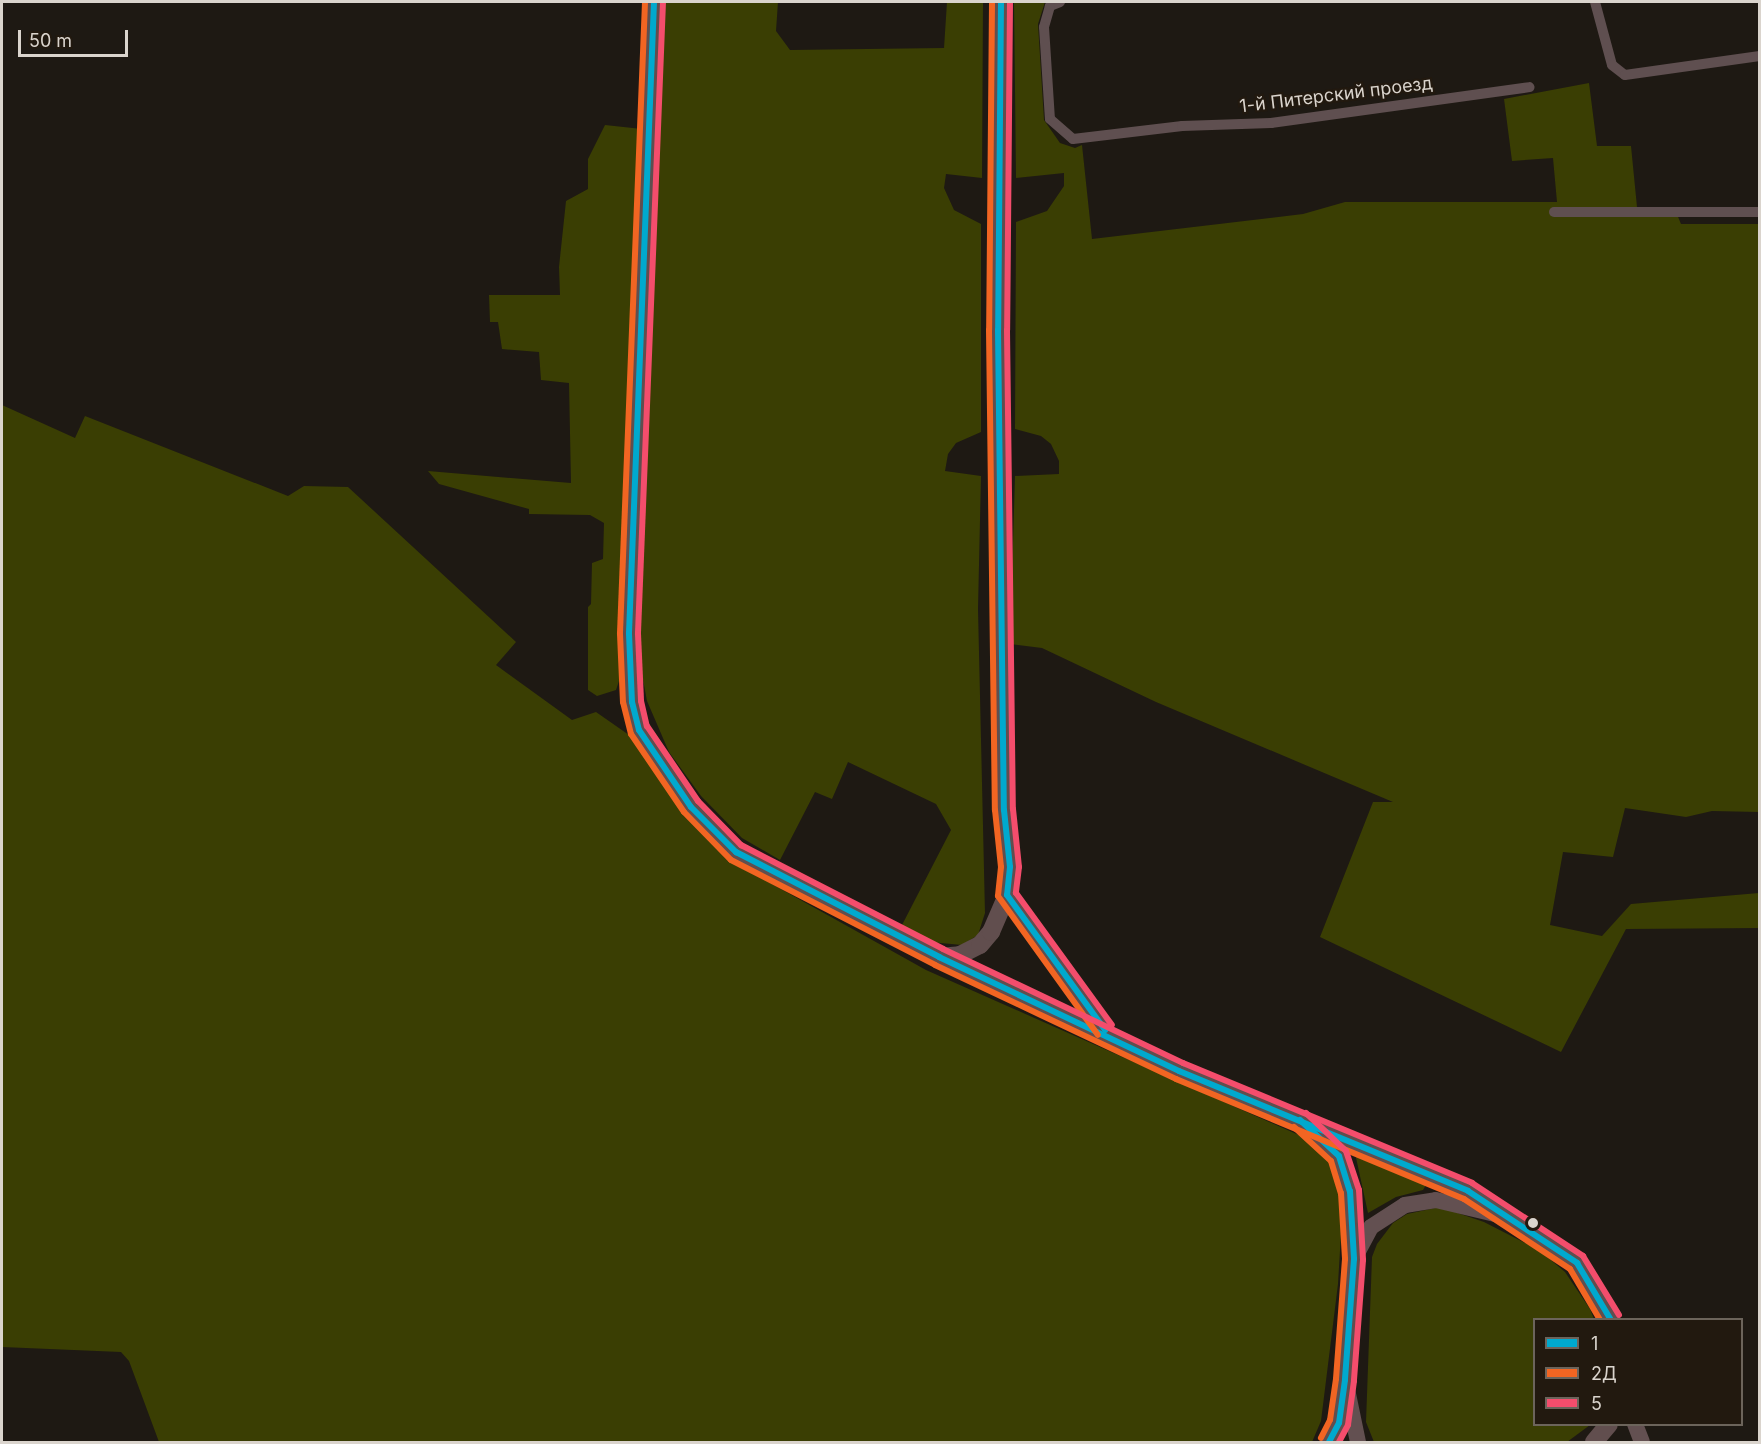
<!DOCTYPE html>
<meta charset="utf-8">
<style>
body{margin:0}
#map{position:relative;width:1761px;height:1444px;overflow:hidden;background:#1e1913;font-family:Inter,sans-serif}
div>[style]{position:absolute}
.green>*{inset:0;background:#3a3e03}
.street>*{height:10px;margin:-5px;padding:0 5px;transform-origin:5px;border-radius:5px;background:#5f4f50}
.secondary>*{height:16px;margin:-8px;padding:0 8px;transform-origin:8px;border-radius:8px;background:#635051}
.primary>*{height:18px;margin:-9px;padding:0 9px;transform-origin:9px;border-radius:9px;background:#614e4e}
.bus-1>*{height:6px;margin:-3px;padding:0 3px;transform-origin:3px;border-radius:3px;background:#00a9ce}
.bus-2>*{height:6px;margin:-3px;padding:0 3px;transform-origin:3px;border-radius:3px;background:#f26522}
.bus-3>*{height:6px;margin:-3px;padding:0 3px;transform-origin:3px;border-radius:3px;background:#f44d6c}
.dots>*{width:16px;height:16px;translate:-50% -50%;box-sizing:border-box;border:3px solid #22190f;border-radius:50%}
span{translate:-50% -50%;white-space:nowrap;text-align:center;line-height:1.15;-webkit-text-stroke:4.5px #22190f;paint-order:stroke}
.street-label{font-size:18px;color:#dad4cd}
.frame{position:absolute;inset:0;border:3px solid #dad4cd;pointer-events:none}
.legend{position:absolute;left:1533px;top:1318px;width:210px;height:108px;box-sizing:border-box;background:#22190f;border:2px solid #6c645b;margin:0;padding:8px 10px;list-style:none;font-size:18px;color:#dad4cd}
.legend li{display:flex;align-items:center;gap:12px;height:30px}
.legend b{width:30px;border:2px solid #6c645b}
.scale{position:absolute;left:18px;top:30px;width:110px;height:27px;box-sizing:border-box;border:3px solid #dad4cd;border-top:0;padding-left:8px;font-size:18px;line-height:21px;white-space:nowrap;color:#dad4cd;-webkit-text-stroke:4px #22190f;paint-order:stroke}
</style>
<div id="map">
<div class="green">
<i style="clip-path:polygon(664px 2px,778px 2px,776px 31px,790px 50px,944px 48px,947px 2px,983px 2px,982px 178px,946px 174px,944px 188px,954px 210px,981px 224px,981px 432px,956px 443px,948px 454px,945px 471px,981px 476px,978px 609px,985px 913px,978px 935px,962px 945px,930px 942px,902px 925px,951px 830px,936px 804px,848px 762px,832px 799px,815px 792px,780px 860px,742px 838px,701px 796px,669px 752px,647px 701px,641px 669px,640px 533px)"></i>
<i style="clip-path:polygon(1014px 2px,1045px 2px,1038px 24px,1044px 120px,1060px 143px,1075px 148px,1082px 145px,1092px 239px,1303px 214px,1345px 202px,1557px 202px,1553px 158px,1512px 161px,1504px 99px,1589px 83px,1597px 146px,1631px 146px,1637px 207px,1674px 207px,1681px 224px,1759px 224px,1759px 812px,1712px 811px,1686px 817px,1625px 808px,1613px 857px,1563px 852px,1550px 925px,1602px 936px,1631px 904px,1759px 893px,1759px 928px,1626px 929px,1561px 1052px,1320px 937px,1373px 802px,1393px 802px,1156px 702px,1042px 648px,1010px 644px,1015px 476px,1059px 474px,1059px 461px,1051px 444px,1041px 436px,1015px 429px,1016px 222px,1047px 211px,1064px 186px,1064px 173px,1016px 178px)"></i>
<i style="clip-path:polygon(605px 125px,642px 129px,619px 681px,616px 690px,597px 696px,588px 690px,588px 607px,591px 604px,592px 563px,603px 559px,604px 523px,590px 515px,529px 514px,529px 509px,439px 484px,428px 471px,571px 483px,569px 383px,541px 380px,539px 352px,502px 349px,498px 322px,490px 322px,489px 295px,560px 295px,559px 267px,566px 201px,588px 189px,588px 159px)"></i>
<i style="clip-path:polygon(2px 405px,75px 438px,85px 416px,288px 496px,304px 486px,348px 487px,516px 642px,496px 665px,572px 720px,596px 712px,629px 735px,682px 812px,727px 859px,926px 970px,1310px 1140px,1334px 1165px,1343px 1201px,1338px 1284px,1321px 1421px,1312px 1442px,159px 1442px,129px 1361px,121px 1352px,2px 1347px)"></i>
<i style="clip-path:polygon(1355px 1153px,1424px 1179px,1426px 1185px,1423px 1190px,1396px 1197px,1368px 1213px)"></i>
<i style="clip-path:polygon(1440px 1207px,1484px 1222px,1539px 1250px,1565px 1272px,1590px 1309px,1594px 1319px,1534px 1320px,1534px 1424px,1590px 1425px,1567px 1442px,1374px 1442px,1366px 1422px,1372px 1257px,1377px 1244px,1393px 1223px,1407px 1214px)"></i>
</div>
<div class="street">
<i style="left:1060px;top:2px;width:11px;rotate:158deg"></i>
<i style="left:1050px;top:6px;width:22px;rotate:106deg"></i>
<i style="left:1044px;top:27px;width:92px;rotate:86.3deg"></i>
<i style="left:1050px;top:119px;width:30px;rotate:41deg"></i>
<i style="left:1073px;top:139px;width:110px;rotate:-6.8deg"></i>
<i style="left:1182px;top:126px;width:89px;rotate:-1.9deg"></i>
<i style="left:1271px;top:123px;width:261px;rotate:-7.9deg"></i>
<i style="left:1595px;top:2px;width:65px;rotate:74.9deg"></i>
<i style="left:1612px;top:65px;width:16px;rotate:38deg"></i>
<i style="left:1625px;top:75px;width:136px;rotate:-8deg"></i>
<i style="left:1554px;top:212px;width:206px"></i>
</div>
<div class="secondary">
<i style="left:1354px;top:1259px;width:36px;rotate:-62deg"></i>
<i style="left:1371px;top:1227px;width:40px;rotate:-32.9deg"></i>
<i style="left:1405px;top:1205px;width:31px;rotate:-9deg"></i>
<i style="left:1436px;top:1200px;width:65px;rotate:13.4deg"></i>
<i style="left:1347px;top:1389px;width:54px;rotate:78.3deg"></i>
<i style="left:1635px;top:1424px;width:19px;rotate:69deg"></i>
</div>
<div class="primary">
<i style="left:654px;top:2px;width:632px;rotate:92.27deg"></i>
<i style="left:629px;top:634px;width:68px;rotate:87.5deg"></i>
<i style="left:632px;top:702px;width:29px;rotate:76deg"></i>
<i style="left:639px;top:730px;width:93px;rotate:56deg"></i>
<i style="left:691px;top:807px;width:64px;rotate:45deg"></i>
<i style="left:736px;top:852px;width:229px;rotate:27.3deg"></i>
<i style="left:939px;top:957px;width:266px;rotate:25.4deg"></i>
<i style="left:1179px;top:1071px;width:313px;rotate:22.5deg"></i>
<i style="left:1468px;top:1191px;width:76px;rotate:31.6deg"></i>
<i style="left:1533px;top:1231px;width:54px;rotate:36deg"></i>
<i style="left:1577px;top:1263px;width:66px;rotate:59.2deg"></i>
<i style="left:1007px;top:895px;width:175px;rotate:54deg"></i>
<i style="left:939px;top:957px;width:21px;rotate:-5deg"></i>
<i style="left:960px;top:955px;width:22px;rotate:-27deg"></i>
<i style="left:980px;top:945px;width:17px;rotate:-50deg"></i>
<i style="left:991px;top:932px;width:40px;rotate:-66.6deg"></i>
<i style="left:1007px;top:895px;width:28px;rotate:-84deg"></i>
<i style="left:1010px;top:867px;width:57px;rotate:-96deg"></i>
<i style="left:1004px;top:810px;width:480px;rotate:-90.7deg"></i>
<i style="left:998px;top:330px;width:328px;rotate:-89.5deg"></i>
<i style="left:1313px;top:1130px;width:37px;rotate:45deg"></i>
<i style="left:1339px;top:1156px;width:21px;rotate:67deg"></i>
<i style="left:1347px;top:1175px;width:57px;rotate:83deg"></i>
<i style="left:1354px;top:1232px;width:173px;rotate:93.6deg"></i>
<i style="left:1343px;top:1405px;width:40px;rotate:111deg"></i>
<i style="left:1594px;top:1442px;width:23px;rotate:-50deg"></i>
</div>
<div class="bus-1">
<i style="left:654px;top:2px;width:632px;rotate:92.27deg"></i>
<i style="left:629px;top:634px;width:68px;rotate:87.5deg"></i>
<i style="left:632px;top:702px;width:29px;rotate:76deg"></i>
<i style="left:639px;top:730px;width:93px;rotate:56deg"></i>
<i style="left:691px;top:807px;width:64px;rotate:45deg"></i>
<i style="left:736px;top:852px;width:229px;rotate:27.3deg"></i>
<i style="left:939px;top:957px;width:266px;rotate:25.4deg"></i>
<i style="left:1179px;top:1071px;width:313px;rotate:22.5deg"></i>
<i style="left:1468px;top:1191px;width:131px;rotate:33.4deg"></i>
<i style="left:1577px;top:1263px;width:66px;rotate:59.2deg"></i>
<i style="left:1001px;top:2px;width:328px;rotate:90.5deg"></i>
<i style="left:998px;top:330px;width:480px;rotate:89.3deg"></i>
<i style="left:1004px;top:810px;width:57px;rotate:84deg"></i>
<i style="left:1010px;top:867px;width:28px;rotate:96deg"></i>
<i style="left:1007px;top:895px;width:167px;rotate:54deg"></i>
<i style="left:1300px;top:1120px;width:53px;rotate:42.7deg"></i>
<i style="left:1339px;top:1156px;width:37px;rotate:73deg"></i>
<i style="left:1350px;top:1191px;width:68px;rotate:86.6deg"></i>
<i style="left:1354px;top:1259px;width:121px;rotate:94.3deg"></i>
<i style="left:1345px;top:1380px;width:43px;rotate:97.9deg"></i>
<i style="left:1339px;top:1423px;width:21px;rotate:118deg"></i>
</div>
<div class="bus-2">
<i style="left:645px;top:2px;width:632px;rotate:92.27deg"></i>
<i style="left:620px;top:634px;width:68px;rotate:87.5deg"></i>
<i style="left:623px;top:702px;width:33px;rotate:76deg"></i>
<i style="left:631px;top:734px;width:94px;rotate:55.8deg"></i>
<i style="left:684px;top:812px;width:67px;rotate:45.6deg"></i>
<i style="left:731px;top:860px;width:229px;rotate:27.2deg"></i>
<i style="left:935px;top:965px;width:267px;rotate:25.3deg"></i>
<i style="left:1176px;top:1079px;width:312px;rotate:22.6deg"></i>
<i style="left:1464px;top:1199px;width:127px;rotate:33.4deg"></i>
<i style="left:1570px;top:1269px;width:59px;rotate:59.5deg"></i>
<i style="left:992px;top:2px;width:328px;rotate:90.5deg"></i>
<i style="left:989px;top:330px;width:480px;rotate:89.3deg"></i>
<i style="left:995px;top:810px;width:57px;rotate:84deg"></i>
<i style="left:1001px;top:867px;width:29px;rotate:96deg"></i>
<i style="left:998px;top:896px;width:171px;rotate:54.3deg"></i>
<i style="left:1294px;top:1127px;width:50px;rotate:42.6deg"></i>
<i style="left:1331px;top:1161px;width:34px;rotate:73deg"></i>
<i style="left:1341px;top:1193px;width:66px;rotate:86.5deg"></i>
<i style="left:1345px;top:1259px;width:120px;rotate:94.3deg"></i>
<i style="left:1336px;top:1379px;width:41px;rotate:98.3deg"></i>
<i style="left:1330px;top:1420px;width:20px;rotate:117deg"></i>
</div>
<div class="bus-3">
<i style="left:663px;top:2px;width:632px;rotate:92.27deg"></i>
<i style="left:638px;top:634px;width:67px;rotate:87.4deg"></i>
<i style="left:641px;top:701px;width:26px;rotate:77deg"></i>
<i style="left:647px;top:726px;width:91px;rotate:55.8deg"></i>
<i style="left:698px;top:801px;width:62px;rotate:45.7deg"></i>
<i style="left:741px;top:845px;width:227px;rotate:27.2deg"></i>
<i style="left:943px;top:949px;width:266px;rotate:25.4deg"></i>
<i style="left:1183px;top:1063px;width:313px;rotate:22.5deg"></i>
<i style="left:1472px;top:1183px;width:133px;rotate:33.3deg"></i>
<i style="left:1583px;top:1256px;width:69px;rotate:58.6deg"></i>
<i style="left:1010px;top:2px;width:328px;rotate:90.5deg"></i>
<i style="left:1007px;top:330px;width:479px;rotate:89.3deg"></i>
<i style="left:1013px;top:809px;width:58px;rotate:84.1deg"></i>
<i style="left:1019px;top:867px;width:26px;rotate:97deg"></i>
<i style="left:1016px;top:893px;width:163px;rotate:54deg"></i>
<i style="left:1306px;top:1113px;width:55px;rotate:43.5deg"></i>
<i style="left:1346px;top:1151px;width:41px;rotate:71.6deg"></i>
<i style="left:1359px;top:1190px;width:70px;rotate:86.7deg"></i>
<i style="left:1363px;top:1260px;width:121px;rotate:94.3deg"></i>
<i style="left:1354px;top:1381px;width:44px;rotate:97.8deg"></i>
<i style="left:1348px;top:1425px;width:19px;rotate:118deg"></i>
</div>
<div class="dots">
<i style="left:1533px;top:1223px;background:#dad4cd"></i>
</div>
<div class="street-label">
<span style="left:1336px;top:95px;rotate:-7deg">1-й Питерский проезд</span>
</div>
<div class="frame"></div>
<ul class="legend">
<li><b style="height:8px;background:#00a9ce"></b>1</li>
<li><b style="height:8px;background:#f26522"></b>2Д</li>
<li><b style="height:8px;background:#f44d6c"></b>5</li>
</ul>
<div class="scale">50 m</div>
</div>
